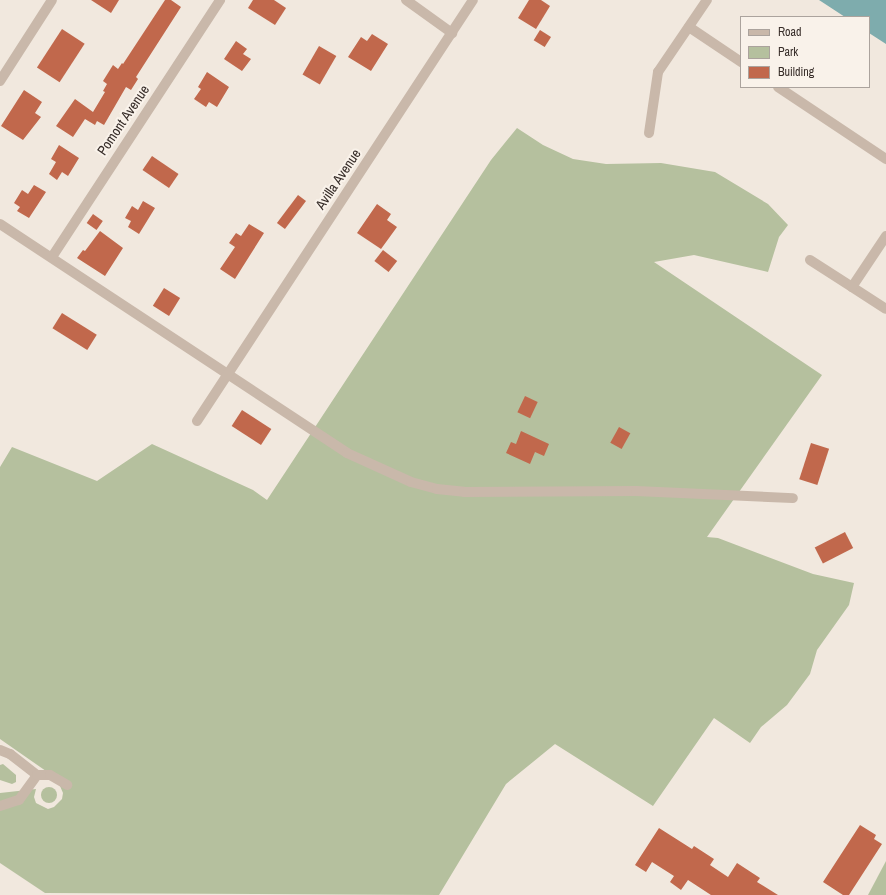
<!DOCTYPE html>
<style>
body{margin:0}
#map{position:relative;width:886px;height:895px;overflow:hidden;background:#f1e8de;font-family:"Archivo Narrow",sans-serif}
div>[style]{position:absolute}
.green>*{inset:0;background:#b5c09e}
.round{border-radius:50%}
.water>*{inset:0;background:#7eacad}
.building>*{inset:0;background:#c1684c;transform-origin:0 0}
.minor>*{height:10px;margin:-5px;padding:0 5px;transform-origin:5px;border-radius:5px;background:#c9b8aa}
span{translate:-50% -50%;white-space:nowrap;text-align:center;line-height:1.15;-webkit-text-stroke:4px #f9f2ea;paint-order:stroke}
.street-label{font-size:14px;color:#372d29}
.legend{position:absolute;left:740px;top:16px;width:130px;height:72px;box-sizing:border-box;background:#f9f2ea;border:1px solid #aba39d;margin:0;padding:5px 7px;list-style:none;font-size:12px;color:#372d29}
.legend li{display:flex;align-items:center;gap:8px;height:20px}
.legend b{width:20px;border:1px solid #aba39d}
</style>
<div id="map">
<div class="green">
<i style="clip-path:polygon(517px 128px,543px 145px,573px 159px,606px 164px,661px 163px,715px 172px,768px 204px,788px 225px,779px 237px,768px 272px,694px 255px,654px 262px,822px 375px,707px 537px,718px 538px,813px 574px,854px 583px,849px 605px,817px 650px,810px 674px,787px 705px,761px 727px,750px 743px,714px 718px,653px 806px,555px 744px,506px 784px,439px 895px,45px 893px,0 863px,0 793px,36px 789px,34px 797px,36px 803px,48px 809px,54px 807px,62px 799px,63px 793px,60px 786px,66px 785px,0 739px,0 467px,12px 447px,97px 481px,152px 444px,253px 490px,267px 500px,491px 160px)"></i>
<i style="clip-path:polygon(3px 764px,16px 775px,16px 782px,12px 784px,0 780px,0 765px)"></i>
<i class="round" style="left:41px;top:787px;width:16px;height:16px"></i>
<i style="clip-path:polygon(886px 861px,886px 895px,868px 895px)"></i>
</div>
<div class="water">
<i style="clip-path:polygon(819px 0,886px 0,886px 44px,869px 33px,869px 17px,845px 17px)"></i>
</div>
<div class="building">
<i style="clip-path:polygon(91px 0,119px 0,111px 13px)"></i>
<i style="clip-path:polygon(165px 0,171px 0,181px 7px,136px 77px,138px 79px,131px 90px,126px 87px,104px 125px,97px 121px,95px 125px,85px 119px,73px 137px,56px 126px,75px 99px,93px 112px,105px 92px,103px 91px,107px 84px,103px 81px,113px 65px,118px 69px,122px 63px,123px 64px)"></i>
<i style="clip-path:polygon(253px 0,274px 0,286px 8px,275px 25px,248px 8px)"></i>
<i style="clip-path:polygon(529px 0,541px 0,550px 6px,536px 29px,518px 18px)"></i>
<i style="left:62px;top:29px;width:27px;height:46px;rotate:33deg"></i>
<i style="left:540px;top:30px;width:13px;height:12px;rotate:32deg"></i>
<i style="clip-path:polygon(372px 34px,388px 44px,371px 71px,348px 57px,361px 37px,367px 41px)"></i>
<i style="clip-path:polygon(236px 41px,247px 49px,243px 54px,251px 59px,242px 71px,224px 59px)"></i>
<i style="left:319px;top:46px;width:20px;height:33px;rotate:30deg"></i>
<i style="clip-path:polygon(207px 72px,229px 87px,217px 107px,209px 102px,206px 107px,194px 99px,201px 89px,198px 87px)"></i>
<i style="clip-path:polygon(24px 90px,42px 102px,35px 113px,41px 117px,23px 140px,1px 126px)"></i>
<i style="clip-path:polygon(59px 145px,79px 158px,68px 176px,62px 172px,57px 180px,49px 174px,56px 162px,51px 159px)"></i>
<i style="left:152px;top:156px;width:32px;height:17px;rotate:34deg"></i>
<i style="clip-path:polygon(34px 185px,46px 192px,29px 218px,17px 211px,20px 207px,14px 203px,22px 190px,28px 194px)"></i>
<i style="left:298px;top:195px;width:10px;height:35px;rotate:37deg"></i>
<i style="clip-path:polygon(143px 201px,155px 208px,139px 234px,128px 227px,131px 221px,125px 218px,132px 206px,138px 210px)"></i>
<i style="clip-path:polygon(377px 204px,391px 214px,387px 220px,397px 227px,381px 249px,357px 233px)"></i>
<i style="left:93px;top:214px;width:12px;height:11px;rotate:35deg"></i>
<i style="clip-path:polygon(249px 224px,264px 233px,235px 279px,220px 269px,235px 247px,229px 243px,236px 233px,241px 236px)"></i>
<i style="clip-path:polygon(100px 231px,123px 248px,105px 276px,77px 258px,83px 250px,85px 251px)"></i>
<i style="left:383px;top:250px;width:18px;height:14px;rotate:38deg"></i>
<i style="left:164px;top:288px;width:19px;height:21px;rotate:32deg"></i>
<i style="left:62px;top:313px;width:41px;height:18px;rotate:32deg"></i>
<i style="left:525px;top:396px;width:14px;height:18px;rotate:25deg"></i>
<i style="left:242px;top:410px;width:35px;height:19px;rotate:33deg"></i>
<i style="left:619px;top:427px;width:13px;height:18px;rotate:29deg"></i>
<i style="clip-path:polygon(521px 431px,549px 444px,544px 456px,535px 452px,530px 464px,506px 453px,511px 442px,516px 444px)"></i>
<i style="left:811px;top:443px;width:19px;height:38px;rotate:18deg"></i>
<i style="left:845px;top:532px;width:18px;height:34px;rotate:63deg"></i>
<i style="clip-path:polygon(860px 825px,876px 835px,874px 839px,882px 844px,849px 895px,843px 895px,823px 882px)"></i>
<i style="clip-path:polygon(659px 828px,692px 849px,694px 846px,714px 859px,710px 865px,728px 877px,737px 863px,760px 878px,757px 882px,778px 895px,711px 895px,688px 880px,681px 890px,670px 882px,674px 876px,652px 862px,646px 872px,635px 865px)"></i>
</div>
<div class="minor">
<i style="left:406px;top:0;width:57px;rotate:35.7deg"></i>
<i style="left:689px;top:27px;width:63px;rotate:33.9deg"></i>
<i style="left:0;top:81px;width:96px;rotate:-57.3deg"></i>
<i style="left:778px;top:87px;width:130px;rotate:33.7deg"></i>
<i style="left:649px;top:133px;width:62px;rotate:-81.6deg"></i>
<i style="left:658px;top:72px;width:87px;rotate:-55.8deg"></i>
<i style="left:0;top:224px;width:416px;rotate:33.4deg"></i>
<i style="left:347px;top:453px;width:70px;rotate:24.4deg"></i>
<i style="left:411px;top:482px;width:27px;rotate:15deg"></i>
<i style="left:437px;top:489px;width:27px;rotate:6deg"></i>
<i style="left:464px;top:492px;width:172px;rotate:-0.3deg"></i>
<i style="left:636px;top:491px;width:157px;rotate:2.6deg"></i>
<i style="left:886px;top:236px;width:61px;rotate:123.7deg"></i>
<i style="left:852px;top:287px;width:40px;rotate:32.9deg"></i>
<i style="left:52px;top:257px;width:307px;rotate:-56.8deg"></i>
<i style="left:810px;top:260px;width:50px;rotate:32.7deg"></i>
<i style="left:197px;top:421px;width:503px;rotate:-56.75deg"></i>
<i style="left:0;top:750px;width:11px;rotate:22deg"></i>
<i style="left:10px;top:754px;width:34px;rotate:38deg"></i>
<i style="left:0;top:806px;width:20px;rotate:-18deg"></i>
<i style="left:19px;top:800px;width:31px;rotate:-54deg"></i>
<i style="left:37px;top:775px;width:13px"></i>
<i style="left:50px;top:775px;width:20px;rotate:30deg"></i>
</div>
<div class="street-label">
<span style="left:123px;top:120px;rotate:-56deg">Pomont Avenue</span>
<span style="left:338px;top:179px;rotate:-56deg">Avilla Avenue</span>
</div>
<ul class="legend">
<li><b style="height:5px;background:#c9b8aa"></b>Road</li>
<li><b style="height:11px;background:#b5c09e"></b>Park</li>
<li><b style="height:11px;background:#c1684c"></b>Building</li>
</ul>
</div>
